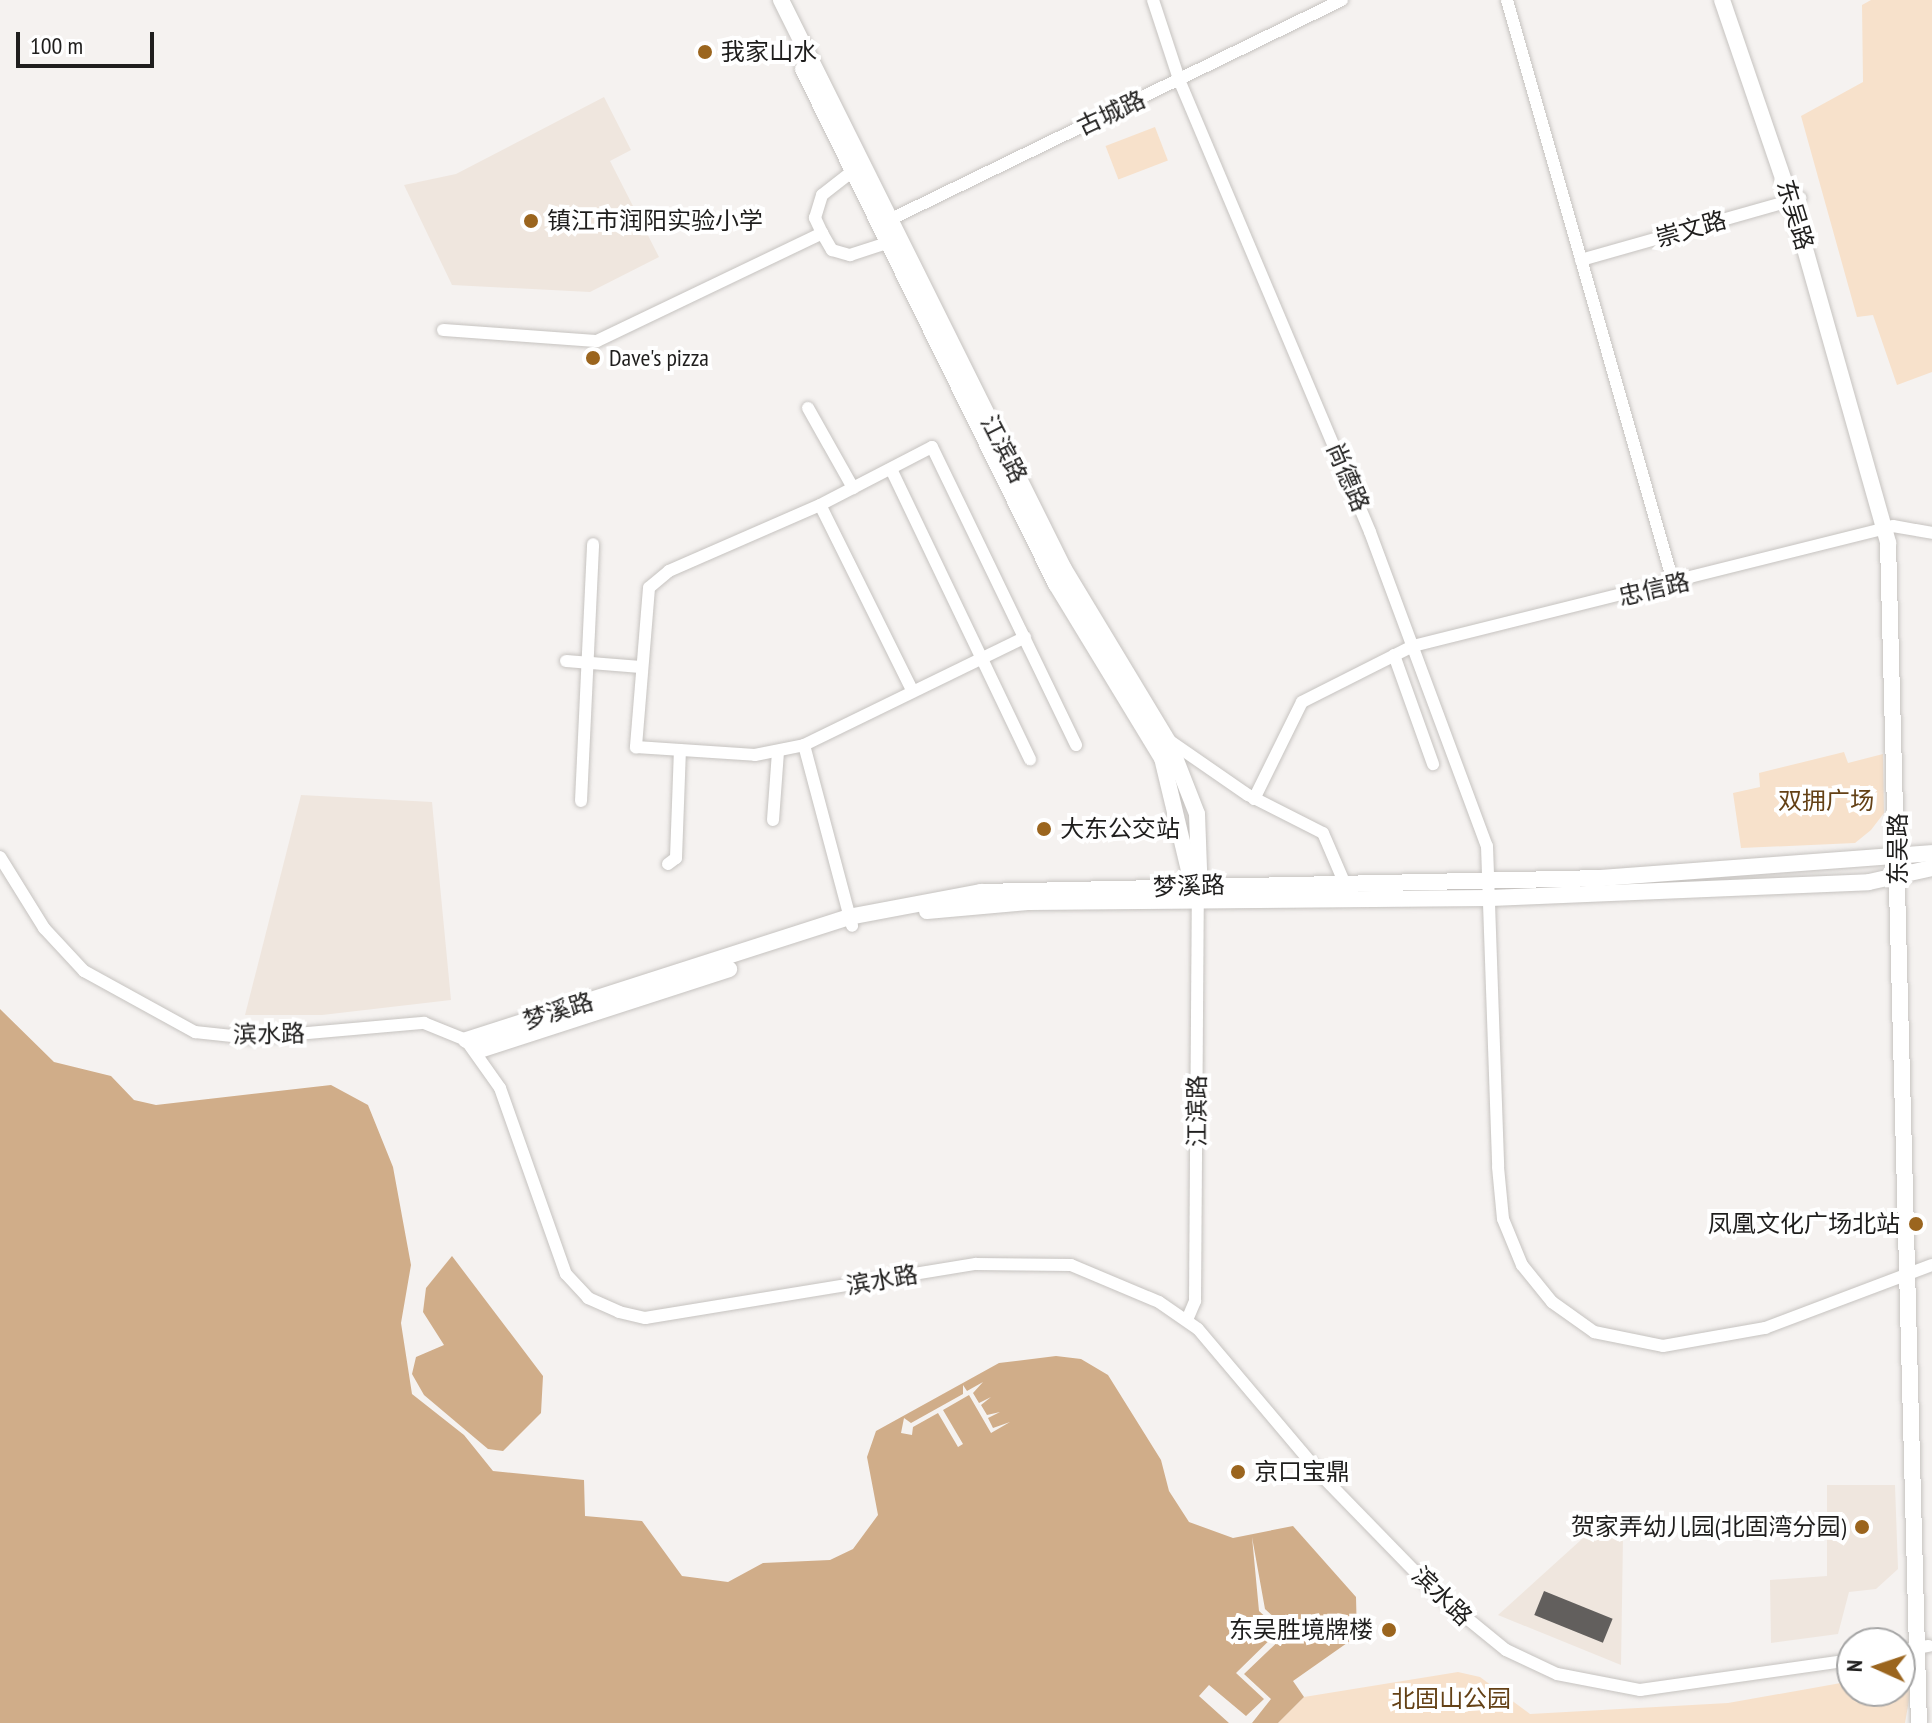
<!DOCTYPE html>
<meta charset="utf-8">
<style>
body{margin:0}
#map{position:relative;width:1932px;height:1723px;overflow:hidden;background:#f5f2f0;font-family:"PT Sans Narrow","Noto Sans SC",sans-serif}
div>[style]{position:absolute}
.built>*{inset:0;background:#efe6de}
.green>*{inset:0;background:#f7e1cb;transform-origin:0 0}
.water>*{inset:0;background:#d0ad89}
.pier>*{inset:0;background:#f5f2f0}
.building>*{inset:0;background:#625f5d;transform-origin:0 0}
.roads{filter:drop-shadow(0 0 2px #c6c3c0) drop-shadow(0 0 2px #c6c3c0)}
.minor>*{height:12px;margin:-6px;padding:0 6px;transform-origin:6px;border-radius:6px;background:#fff}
.major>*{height:16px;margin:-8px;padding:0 8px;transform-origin:8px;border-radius:8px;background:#fff}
.dots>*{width:22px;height:22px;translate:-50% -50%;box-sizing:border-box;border:4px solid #fff;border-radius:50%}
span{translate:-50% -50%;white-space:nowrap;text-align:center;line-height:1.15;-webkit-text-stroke:8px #fff;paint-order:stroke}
.poi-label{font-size:24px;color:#1f1e1d}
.left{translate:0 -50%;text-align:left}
.right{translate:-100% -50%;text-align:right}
.street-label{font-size:24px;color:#1f1e1d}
.park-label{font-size:24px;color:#644116}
.north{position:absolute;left:1836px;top:1627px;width:80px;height:80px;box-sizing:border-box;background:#fff;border:2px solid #a5a5a5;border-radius:50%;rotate:273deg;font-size:22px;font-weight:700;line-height:32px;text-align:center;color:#1f1e1d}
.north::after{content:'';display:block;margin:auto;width:28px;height:36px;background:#9b651e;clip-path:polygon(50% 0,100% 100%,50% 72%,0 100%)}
.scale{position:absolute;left:16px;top:32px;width:138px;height:36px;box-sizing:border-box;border:4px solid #1f1e1d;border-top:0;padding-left:10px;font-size:24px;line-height:28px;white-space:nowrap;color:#1f1e1d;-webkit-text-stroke:6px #fff;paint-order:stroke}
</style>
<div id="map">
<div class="built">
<i style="clip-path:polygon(604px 97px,631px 150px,610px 161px,659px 257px,590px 292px,452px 285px,404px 185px,456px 174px)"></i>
<i style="clip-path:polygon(301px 795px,432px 802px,451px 1000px,322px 1015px,245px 1015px)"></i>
<i style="clip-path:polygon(1827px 1485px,1895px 1485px,1898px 1569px,1876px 1589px,1849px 1592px,1838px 1634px,1771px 1643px,1770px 1580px,1827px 1576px)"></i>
<i style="clip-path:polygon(1603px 1520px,1623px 1538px,1621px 1665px,1498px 1615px)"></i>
</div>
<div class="green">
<i style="clip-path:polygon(1871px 0,1932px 0,1932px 372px,1897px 385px,1873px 315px,1857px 317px,1801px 116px,1863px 82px,1862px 5px)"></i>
<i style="left:1155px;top:127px;width:36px;height:53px;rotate:69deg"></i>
<i style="clip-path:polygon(1844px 752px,1848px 763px,1883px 754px,1884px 813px,1871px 830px,1855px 843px,1741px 848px,1733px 793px,1760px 787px,1759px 773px)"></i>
<i style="clip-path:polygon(1458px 1672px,1480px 1677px,1530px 1714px,1728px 1703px,1852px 1681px,1852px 1691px,1900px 1691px,1900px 1673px,1913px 1677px,1905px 1723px,1278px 1723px,1304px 1697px)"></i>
</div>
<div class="water">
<i style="clip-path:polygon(0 1009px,54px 1062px,111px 1076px,134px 1100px,156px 1105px,331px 1085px,368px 1105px,393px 1167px,411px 1265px,401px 1323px,412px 1394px,464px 1435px,493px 1471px,584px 1480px,585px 1516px,642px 1521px,682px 1576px,728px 1582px,763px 1563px,830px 1560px,853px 1549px,878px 1515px,867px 1457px,876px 1431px,999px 1363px,1056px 1356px,1081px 1359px,1108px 1375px,1161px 1460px,1169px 1491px,1189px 1522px,1233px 1538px,1293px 1526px,1356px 1597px,1357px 1636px,1293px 1681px,1304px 1697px,1278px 1723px,0 1723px)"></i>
<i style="clip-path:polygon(452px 1256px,543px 1376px,541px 1413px,503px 1451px,488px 1449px,424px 1395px,412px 1374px,416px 1357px,444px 1345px,423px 1312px,426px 1288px)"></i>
</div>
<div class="pier">
<i style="clip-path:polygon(983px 1382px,973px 1393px,979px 1403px,991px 1397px,981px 1405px,987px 1415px,1000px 1412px,988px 1418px,993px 1428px,1010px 1422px,991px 1433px,969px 1395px,943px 1410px,963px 1444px,958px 1447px,938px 1413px,913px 1427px,912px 1435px,901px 1433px,904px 1418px,911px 1423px,963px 1394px,963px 1385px,967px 1391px)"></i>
<i style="clip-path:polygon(1252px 1537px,1265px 1609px,1289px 1631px,1244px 1674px,1271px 1699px,1252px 1723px,1229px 1723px,1199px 1696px,1209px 1685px,1246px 1716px,1264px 1699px,1236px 1673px,1280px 1630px,1259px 1611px)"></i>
</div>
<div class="building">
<i style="left:1544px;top:1591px;width:74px;height:26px;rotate:22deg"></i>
</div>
<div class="roads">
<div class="minor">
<i style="left:1153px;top:0;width:86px;rotate:71.8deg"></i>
<i style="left:1180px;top:82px;width:488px;rotate:67.1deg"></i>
<i style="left:1370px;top:532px;width:335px;rotate:69.6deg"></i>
<i style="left:1487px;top:846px;width:321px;rotate:88deg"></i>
<i style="left:1498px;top:1167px;width:52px;rotate:84.5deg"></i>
<i style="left:1503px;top:1219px;width:50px;rotate:67.6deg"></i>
<i style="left:1522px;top:1265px;width:48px;rotate:51deg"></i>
<i style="left:1552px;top:1302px;width:52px;rotate:35.5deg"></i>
<i style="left:1594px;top:1332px;width:70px;rotate:11.5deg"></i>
<i style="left:1663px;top:1346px;width:104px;rotate:-10deg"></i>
<i style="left:1765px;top:1328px;width:178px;rotate:-20.7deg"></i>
<i style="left:1507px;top:0;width:608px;rotate:74.07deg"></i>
<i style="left:885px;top:222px;width:508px;rotate:-25.91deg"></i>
<i style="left:822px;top:233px;width:17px;rotate:-115deg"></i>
<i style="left:815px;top:218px;width:24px;rotate:-73deg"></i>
<i style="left:822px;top:195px;width:39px;rotate:-38deg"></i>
<i style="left:1581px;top:260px;width:228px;rotate:-15.8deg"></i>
<i style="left:443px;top:330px;width:154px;rotate:4.1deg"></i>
<i style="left:597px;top:341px;width:250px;rotate:-25.6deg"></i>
<i style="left:822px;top:233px;width:20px;rotate:60deg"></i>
<i style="left:832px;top:250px;width:19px;rotate:16deg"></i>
<i style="left:850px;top:255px;width:40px;rotate:-18deg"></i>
<i style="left:808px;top:408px;width:92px;rotate:60.6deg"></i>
<i style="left:891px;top:469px;width:322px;rotate:64.4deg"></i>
<i style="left:820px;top:505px;width:165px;rotate:156.4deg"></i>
<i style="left:669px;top:571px;width:26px;rotate:140deg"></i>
<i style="left:649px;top:588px;width:160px;rotate:94.7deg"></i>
<i style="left:636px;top:747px;width:119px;rotate:3.8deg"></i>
<i style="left:755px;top:755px;width:50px;rotate:-11.5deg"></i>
<i style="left:804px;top:745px;width:246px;rotate:-26deg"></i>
<i style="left:1394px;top:655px;width:116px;rotate:70.3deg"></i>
<i style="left:566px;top:661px;width:75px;rotate:4.6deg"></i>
<i style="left:911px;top:688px;width:204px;rotate:-116.4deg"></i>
<i style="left:820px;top:505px;width:126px;rotate:-27.4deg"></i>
<i style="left:932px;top:447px;width:331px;rotate:64.2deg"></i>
<i style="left:1167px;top:739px;width:98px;rotate:34.7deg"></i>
<i style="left:1248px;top:795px;width:84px;rotate:26.9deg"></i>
<i style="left:1323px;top:833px;width:53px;rotate:66.8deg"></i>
<i style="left:804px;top:745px;width:187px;rotate:75.1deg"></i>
<i style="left:1254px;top:799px;width:108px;rotate:-63.7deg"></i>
<i style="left:1302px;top:702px;width:124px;rotate:-26.8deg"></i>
<i style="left:1413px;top:646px;width:495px;rotate:-14deg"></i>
<i style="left:1893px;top:526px;width:40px;rotate:10deg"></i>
<i style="left:581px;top:801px;width:257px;rotate:-87.3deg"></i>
<i style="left:773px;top:820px;width:68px;rotate:-85.8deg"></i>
<i style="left:0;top:857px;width:84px;rotate:58.2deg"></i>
<i style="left:44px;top:928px;width:59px;rotate:47.1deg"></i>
<i style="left:84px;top:971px;width:127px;rotate:28.8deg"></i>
<i style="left:195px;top:1032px;width:56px;rotate:6.1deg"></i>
<i style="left:251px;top:1038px;width:174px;rotate:-5deg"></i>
<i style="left:424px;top:1023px;width:45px;rotate:22deg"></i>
<i style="left:466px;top:1040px;width:59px;rotate:54.7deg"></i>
<i style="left:500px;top:1088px;width:197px;rotate:70.5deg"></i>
<i style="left:566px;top:1274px;width:33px;rotate:47deg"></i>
<i style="left:588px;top:1298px;width:34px;rotate:24deg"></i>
<i style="left:619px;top:1312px;width:27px;rotate:13deg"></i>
<i style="left:645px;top:1318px;width:335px;rotate:-9.3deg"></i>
<i style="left:976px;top:1264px;width:95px;rotate:0.6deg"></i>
<i style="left:1071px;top:1265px;width:95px;rotate:22.8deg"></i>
<i style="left:1159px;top:1302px;width:47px;rotate:34.7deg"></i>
<i style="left:1198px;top:1329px;width:195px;rotate:49.8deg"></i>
<i style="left:1324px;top:1478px;width:161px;rotate:45.8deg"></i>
<i style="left:1436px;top:1593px;width:90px;rotate:39.2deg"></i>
<i style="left:1506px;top:1650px;width:56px;rotate:25.2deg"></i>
<i style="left:1557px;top:1674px;width:85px;rotate:10.9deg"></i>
<i style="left:1640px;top:1690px;width:214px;rotate:-8.1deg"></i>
<i style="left:668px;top:864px;width:10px;rotate:-37deg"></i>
<i style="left:676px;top:858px;width:108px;rotate:-87.9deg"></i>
<i style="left:1187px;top:1320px;width:21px;rotate:-67deg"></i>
<i style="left:1195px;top:1301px;width:401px;rotate:-89.6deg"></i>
<i style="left:1900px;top:1651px;width:29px;rotate:-10deg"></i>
</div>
<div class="major">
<i style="left:781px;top:0;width:635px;rotate:63.56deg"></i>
<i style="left:1064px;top:569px;width:205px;rotate:58.9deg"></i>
<i style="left:1170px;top:745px;width:74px;rotate:68.6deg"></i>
<i style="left:1197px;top:814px;width:81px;rotate:87.9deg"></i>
<i style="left:1722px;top:0;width:222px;rotate:71.1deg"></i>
<i style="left:1794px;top:210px;width:346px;rotate:74.2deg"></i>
<i style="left:1888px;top:543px;width:1180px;rotate:88.5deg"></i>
<i style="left:803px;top:69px;width:574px;rotate:63.84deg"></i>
<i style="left:1056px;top:584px;width:204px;rotate:58.7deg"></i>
<i style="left:1162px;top:758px;width:141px;rotate:76.5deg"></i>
<i style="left:927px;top:911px;width:101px;rotate:-5.1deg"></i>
<i style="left:1028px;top:902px;width:463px;rotate:-0.5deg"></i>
<i style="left:1491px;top:898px;width:378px;rotate:-2.4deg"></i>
<i style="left:1869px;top:882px;width:65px;rotate:-12.5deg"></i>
<i style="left:466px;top:1040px;width:402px;rotate:-17.8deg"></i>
<i style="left:849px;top:917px;width:134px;rotate:-10.7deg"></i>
<i style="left:981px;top:892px;width:621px;rotate:-1.29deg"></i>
<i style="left:1602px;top:878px;width:331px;rotate:-4.3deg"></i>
<i style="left:480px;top:1050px;width:262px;rotate:-18deg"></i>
</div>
</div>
<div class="dots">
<i style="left:705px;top:52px;background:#9b651e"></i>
<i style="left:531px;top:221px;background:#9b651e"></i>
<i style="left:593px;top:358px;background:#9b651e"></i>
<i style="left:1044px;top:829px;background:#9b651e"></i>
<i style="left:1916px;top:1224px;background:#9b651e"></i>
<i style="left:1238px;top:1472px;background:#9b651e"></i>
<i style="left:1862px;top:1527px;background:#9b651e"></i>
<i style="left:1389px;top:1630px;background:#9b651e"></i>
</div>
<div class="poi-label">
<span class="left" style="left:721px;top:52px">我家山水</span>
<span class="left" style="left:547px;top:221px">镇江市润阳实验小学</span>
<span class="left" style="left:609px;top:358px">Dave's pizza</span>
<span class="left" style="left:1060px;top:829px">大东公交站</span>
<span class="right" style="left:1900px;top:1224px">凤凰文化广场北站</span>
<span class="left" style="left:1254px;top:1472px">京口宝鼎</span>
<span class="right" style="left:1846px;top:1527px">贺家弄幼儿园(北固湾分园)</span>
<span class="right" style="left:1373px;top:1630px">东吴胜境牌楼</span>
</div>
<div class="street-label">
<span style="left:1111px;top:113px;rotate:-25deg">古城路</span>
<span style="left:1795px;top:215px;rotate:73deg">东吴路</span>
<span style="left:1691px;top:229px;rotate:-16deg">崇文路</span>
<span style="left:1004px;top:449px;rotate:63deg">江滨路</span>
<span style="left:1348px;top:477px;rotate:67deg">尚德路</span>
<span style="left:1654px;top:589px;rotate:-13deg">忠信路</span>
<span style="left:1898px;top:849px;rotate:-90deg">东吴路</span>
<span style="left:1189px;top:886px;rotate:-2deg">梦溪路</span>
<span style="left:558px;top:1011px;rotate:-17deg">梦溪路</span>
<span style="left:269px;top:1034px;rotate:-1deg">滨水路</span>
<span style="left:1197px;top:1111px;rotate:-90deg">江滨路</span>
<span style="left:882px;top:1280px;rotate:-10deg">滨水路</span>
<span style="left:1442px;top:1596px;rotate:44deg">滨水路</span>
</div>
<div class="park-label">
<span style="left:1826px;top:801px">双拥广场</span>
<span style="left:1451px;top:1699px">北固山公园</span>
</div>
<div class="north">N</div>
<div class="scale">100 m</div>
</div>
